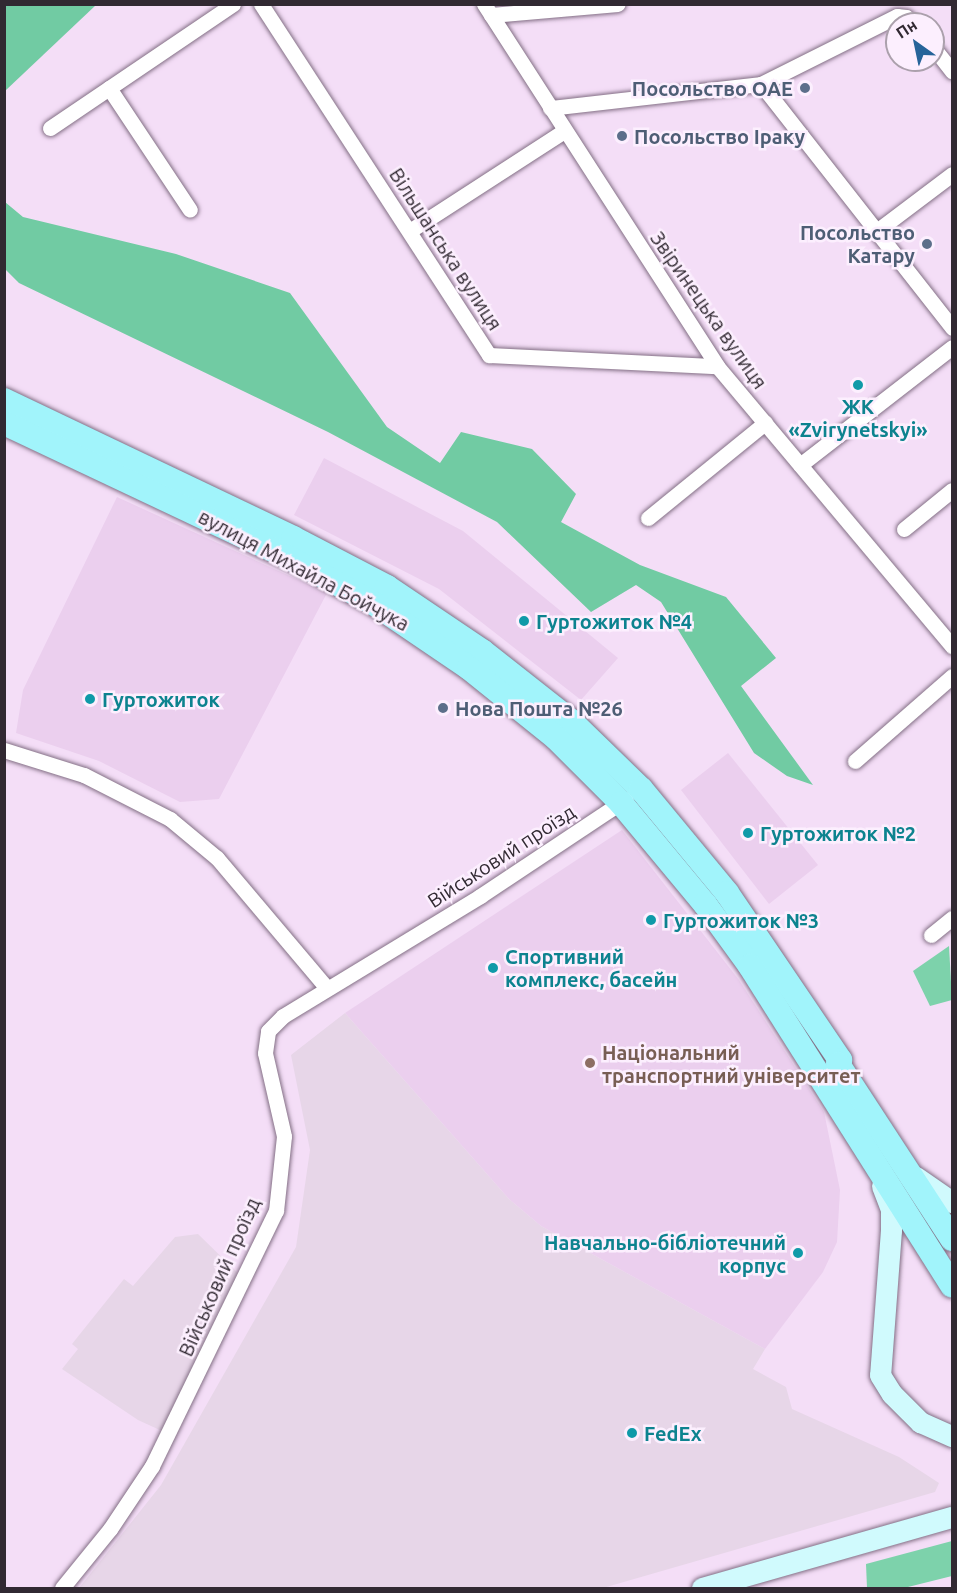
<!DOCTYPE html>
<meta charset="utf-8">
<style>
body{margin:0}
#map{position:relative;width:957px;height:1593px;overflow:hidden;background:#f4def7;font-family:Ubuntu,sans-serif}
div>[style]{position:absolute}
.built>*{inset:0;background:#ebcfee}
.industrial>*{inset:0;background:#e7d6e8}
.green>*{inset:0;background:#7dd2ab}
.forest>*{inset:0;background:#71cba3}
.roads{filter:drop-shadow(0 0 2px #836f85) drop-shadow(0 0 2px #836f85)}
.street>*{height:15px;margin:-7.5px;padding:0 7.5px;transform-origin:7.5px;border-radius:7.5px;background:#fff}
.secondary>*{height:21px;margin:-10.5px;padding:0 10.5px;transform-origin:10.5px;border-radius:10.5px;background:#d0fafd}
.primary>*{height:24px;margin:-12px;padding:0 12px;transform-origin:12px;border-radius:12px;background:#a1f4fb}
.dots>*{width:16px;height:16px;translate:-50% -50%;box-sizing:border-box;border:3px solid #fceffe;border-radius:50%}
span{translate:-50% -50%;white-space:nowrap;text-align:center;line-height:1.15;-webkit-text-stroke:5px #fceffe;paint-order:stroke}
.service-label{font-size:20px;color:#4e5e75;font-weight:700}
.right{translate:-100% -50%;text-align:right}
.left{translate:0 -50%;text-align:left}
.street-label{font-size:20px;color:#312932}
.culture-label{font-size:20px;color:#0d838f;font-weight:700}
.education-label{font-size:20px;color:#785e54;font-weight:700}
.frame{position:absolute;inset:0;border:6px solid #312932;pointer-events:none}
.north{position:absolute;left:885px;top:12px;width:60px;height:60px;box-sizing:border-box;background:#fceffe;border:2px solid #aba0ac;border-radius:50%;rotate:327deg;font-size:16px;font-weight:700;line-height:24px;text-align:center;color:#312932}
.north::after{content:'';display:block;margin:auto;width:21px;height:27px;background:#26649a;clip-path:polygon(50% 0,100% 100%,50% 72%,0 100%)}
</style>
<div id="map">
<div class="built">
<div style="clip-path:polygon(324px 458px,463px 531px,618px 658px,581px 700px,439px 589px,294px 515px)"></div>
<div style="clip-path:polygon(117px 497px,327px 593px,219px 799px,180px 802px,99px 761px,16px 733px,23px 690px)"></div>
<div style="clip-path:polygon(728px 753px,818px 865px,769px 904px,681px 790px)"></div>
<div style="clip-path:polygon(622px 830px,739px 980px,824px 1112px,840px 1190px,837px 1242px,823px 1272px,765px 1349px,541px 1226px,509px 1199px,345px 1013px)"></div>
</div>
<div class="industrial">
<div style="clip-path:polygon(345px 1013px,509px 1199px,541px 1226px,765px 1349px,753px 1369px,786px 1387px,792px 1409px,899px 1457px,939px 1483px,935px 1492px,603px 1588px,79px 1588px,161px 1485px,296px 1247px,310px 1150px,291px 1055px)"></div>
<div style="clip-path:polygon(198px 1234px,240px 1275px,162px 1431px,138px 1420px,62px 1369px,78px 1349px,72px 1344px,124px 1279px,133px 1286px,175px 1237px)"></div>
</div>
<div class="green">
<div style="clip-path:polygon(949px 946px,952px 1000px,930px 1006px,913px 971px)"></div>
<div style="clip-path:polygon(952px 1541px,952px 1576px,904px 1588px,867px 1588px,866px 1564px)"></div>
</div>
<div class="forest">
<div style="clip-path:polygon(5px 4px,96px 4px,96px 5px,5px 91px)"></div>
<div style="clip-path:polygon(5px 202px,23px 217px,176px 254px,290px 293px,387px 427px,440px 463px,461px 432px,532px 449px,576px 494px,561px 522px,640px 565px,726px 597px,776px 658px,741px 686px,813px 785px,787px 776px,754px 753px,661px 602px,636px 585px,591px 612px,497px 522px,328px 432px,19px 283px,5px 269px)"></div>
</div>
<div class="roads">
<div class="street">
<div style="left:261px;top:4px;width:419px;rotate:57deg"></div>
<div style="left:489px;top:355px;width:228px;rotate:2.8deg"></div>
<div style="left:484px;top:4px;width:431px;rotate:57.2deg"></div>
<div style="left:717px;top:366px;width:366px;rotate:50deg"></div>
<div style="left:491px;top:15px;width:127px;rotate:-5deg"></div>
<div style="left:933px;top:47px;width:31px;rotate:52deg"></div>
<div style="left:761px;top:84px;width:310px;rotate:51.9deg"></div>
<div style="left:109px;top:88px;width:146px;rotate:56.4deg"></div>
<div style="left:550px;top:108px;width:212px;rotate:-6.5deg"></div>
<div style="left:761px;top:84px;width:152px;rotate:-26.6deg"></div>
<div style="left:897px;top:16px;width:9px;rotate:6deg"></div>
<div style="left:906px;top:17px;width:11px;rotate:41deg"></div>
<div style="left:50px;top:128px;width:221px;rotate:-34.1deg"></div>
<div style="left:411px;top:230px;width:182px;rotate:-32.9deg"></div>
<div style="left:878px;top:230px;width:93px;rotate:-37.1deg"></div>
<div style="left:800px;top:465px;width:192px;rotate:-37.8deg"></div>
<div style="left:648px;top:518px;width:151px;rotate:-39.1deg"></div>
<div style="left:904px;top:529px;width:62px;rotate:-39.1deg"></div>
<div style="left:4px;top:750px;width:84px;rotate:17.4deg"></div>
<div style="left:84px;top:775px;width:97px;rotate:27.1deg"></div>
<div style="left:170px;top:819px;width:61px;rotate:39.7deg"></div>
<div style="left:217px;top:858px;width:170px;rotate:49.8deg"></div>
<div style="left:855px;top:761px;width:129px;rotate:-41.2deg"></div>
<div style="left:931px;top:935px;width:27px;rotate:-39deg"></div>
<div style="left:62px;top:1588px;width:76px;rotate:-50.9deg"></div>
<div style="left:110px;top:1529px;width:76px;rotate:-56.3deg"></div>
<div style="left:152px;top:1466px;width:284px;rotate:-64.1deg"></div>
<div style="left:276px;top:1211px;width:75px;rotate:-83.9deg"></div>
<div style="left:284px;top:1136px;width:85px;rotate:-102.9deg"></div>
<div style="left:265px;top:1053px;width:22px;rotate:-82deg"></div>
<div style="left:268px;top:1031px;width:21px;rotate:-45deg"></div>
<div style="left:283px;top:1016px;width:231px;rotate:-31.3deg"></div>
<div style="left:480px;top:896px;width:175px;rotate:-33.6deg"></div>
</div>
<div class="secondary">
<div style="left:916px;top:1177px;width:44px;rotate:34.8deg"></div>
<div style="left:882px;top:1186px;width:26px;rotate:69deg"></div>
<div style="left:891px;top:1210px;width:20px;rotate:90deg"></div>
<div style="left:891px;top:1230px;width:145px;rotate:94.3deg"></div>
<div style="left:880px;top:1375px;width:22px;rotate:58deg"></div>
<div style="left:892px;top:1394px;width:40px;rotate:45deg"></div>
<div style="left:920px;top:1422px;width:35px;rotate:24deg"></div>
<div style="left:702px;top:1588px;width:260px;rotate:-15.9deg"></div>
</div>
<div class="primary">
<div style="left:4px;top:400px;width:320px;rotate:25.5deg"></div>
<div style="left:293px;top:538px;width:106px;rotate:27.5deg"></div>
<div style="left:387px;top:587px;width:115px;rotate:34deg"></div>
<div style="left:482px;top:651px;width:113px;rotate:38.2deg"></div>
<div style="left:571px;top:721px;width:98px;rotate:44.2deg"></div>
<div style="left:641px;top:789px;width:135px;rotate:50.4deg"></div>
<div style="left:727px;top:893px;width:202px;rotate:55.9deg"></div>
<div style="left:840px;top:1060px;width:4px;rotate:117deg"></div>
<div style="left:838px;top:1064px;width:209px;rotate:56.9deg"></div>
<div style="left:4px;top:423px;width:312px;rotate:25.3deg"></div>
<div style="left:286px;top:556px;width:101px;rotate:28.3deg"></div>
<div style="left:375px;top:604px;width:114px;rotate:34.2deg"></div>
<div style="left:469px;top:668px;width:112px;rotate:38.8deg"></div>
<div style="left:556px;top:738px;width:92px;rotate:45deg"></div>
<div style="left:621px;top:803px;width:131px;rotate:50.3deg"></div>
<div style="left:705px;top:904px;width:77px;rotate:54deg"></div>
<div style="left:750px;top:966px;width:378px;rotate:57.7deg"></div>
</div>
</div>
<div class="dots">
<div style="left:805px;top:88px;background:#5c6f8a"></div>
<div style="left:622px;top:136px;background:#5c6f8a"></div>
<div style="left:927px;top:244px;background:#5c6f8a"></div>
<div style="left:858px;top:385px;background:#0f9aa8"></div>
<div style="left:524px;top:621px;background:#0f9aa8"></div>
<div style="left:90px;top:699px;background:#0f9aa8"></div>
<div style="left:443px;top:708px;background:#5c6f8a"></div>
<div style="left:748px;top:833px;background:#0f9aa8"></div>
<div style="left:651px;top:920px;background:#0f9aa8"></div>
<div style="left:493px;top:968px;background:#0f9aa8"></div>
<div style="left:590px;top:1063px;background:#8d6e63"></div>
<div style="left:798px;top:1253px;background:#0f9aa8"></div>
<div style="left:632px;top:1433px;background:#0f9aa8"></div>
</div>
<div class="service-label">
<span class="right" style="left:793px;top:88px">Посольство ОАЕ</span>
<span class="left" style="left:634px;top:136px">Посольство Іраку</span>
<span class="right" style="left:915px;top:244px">Посольство<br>Катару</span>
<span class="left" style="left:455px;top:708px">Нова Пошта №26</span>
</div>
<div class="street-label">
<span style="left:446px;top:249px;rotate:57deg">Вільшанська вулиця</span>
<span style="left:709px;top:310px;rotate:55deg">Звіринецька вулиця</span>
<span style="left:304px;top:570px;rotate:28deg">вулиця Михайла Бойчука</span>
<span style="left:501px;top:856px;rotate:-33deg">Військовий проїзд</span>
<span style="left:219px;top:1277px;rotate:-66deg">Військовий проїзд</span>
</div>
<div class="culture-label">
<span style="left:858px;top:418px">ЖК<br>«Zvirynetskyi»</span>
<span class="left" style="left:536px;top:621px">Гуртожиток №4</span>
<span class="left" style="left:102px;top:699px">Гуртожиток</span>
<span class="left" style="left:760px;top:833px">Гуртожиток №2</span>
<span class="left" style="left:663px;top:920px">Гуртожиток №3</span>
<span class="left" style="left:505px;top:968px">Спортивний<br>комплекс, басейн</span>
<span class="right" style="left:786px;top:1254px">Навчально-бібліотечний<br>корпус</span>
<span class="left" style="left:644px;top:1433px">FedEx</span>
</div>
<div class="education-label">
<span class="left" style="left:602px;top:1064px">Національний<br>транспортний університет</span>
</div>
<div class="frame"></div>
<div class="north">Пн</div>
</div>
